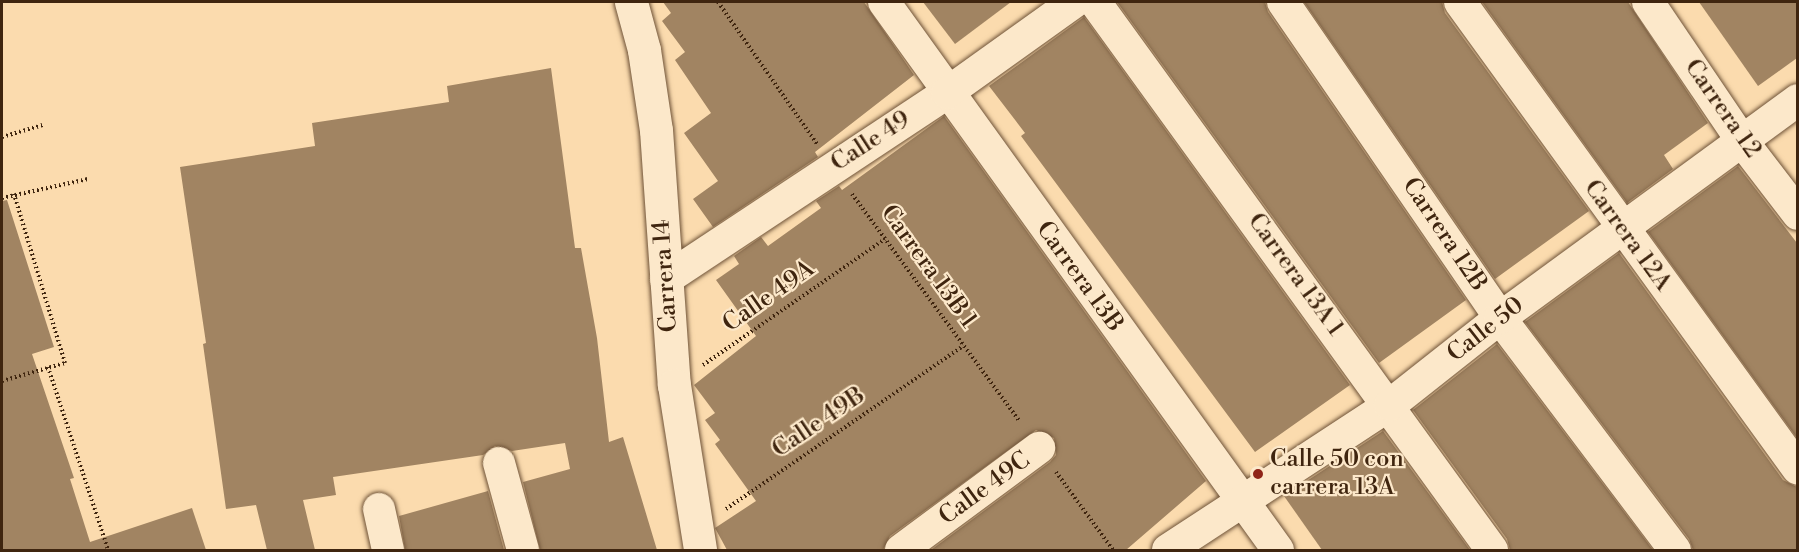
<!DOCTYPE html>
<style>
body{margin:0}
#map{position:relative;width:1799px;height:552px;overflow:hidden;background:#fbdbae;font-family:"Libre Bodoni",serif}
div>[style]{position:absolute}
.building>*{inset:0;background:#a18462}
.path>*{height:4px;margin-top:-2px;transform-origin:0;background:repeating-linear-gradient(90deg,#3f250f 0 1.5px,transparent 0 4.5px)}
.roads{filter:drop-shadow(0 0 2px #6e5237) drop-shadow(0 0 2px #6e5237)}
.street>*{height:32px;margin:-16px;padding:0 16px;transform-origin:16px;border-radius:16px;background:#fce8ca}
.secondary>*{height:33px;margin:-16.5px;padding:0 16.5px;transform-origin:16.5px;border-radius:16.5px;background:#fce8ca}
.dots>*{width:16px;height:16px;translate:-50% -50%;box-sizing:border-box;border:3px solid #fce8ca;border-radius:50%}
span{translate:-50% -50%;white-space:nowrap;text-align:center;line-height:1.15;-webkit-text-stroke:4.5px #fce8ca;paint-order:stroke}
.street-label{font-size:24px;color:#3f250f}
.poi-label{font-size:24px;color:#3f250f}
.left{translate:0 -50%;text-align:left}
.frame{position:absolute;inset:0;border:3px solid #3f250f;pointer-events:none}
</style>
<div id="map">
<div class="building">
<div style="clip-path:polygon(663px 2px,864px 2px,914px 75px,815px 152px,818px 157px,713px 227px,693px 199px,718px 181px,684px 133px,711px 113px,675px 60px,685px 52px,662px 21px,671px 13px)"></div>
<div style="clip-path:polygon(923px 2px,1011px 2px,955px 44px)"></div>
<div style="clip-path:polygon(1117px 2px,1265px 2px,1268px 12px,1466px 300px,1379px 363px)"></div>
<div style="clip-path:polygon(1304px 2px,1442px 2px,1445px 13px,1589px 211px,1495px 279px)"></div>
<div style="clip-path:polygon(1482px 2px,1628px 2px,1708px 123px,1664px 155px,1673px 169px,1627px 203px)"></div>
<div style="clip-path:polygon(1699px 2px,1797px 2px,1797px 58px,1758px 86px)"></div>
<div style="clip-path:polygon(1084px 17px,1350px 385px,1255px 452px,1021px 136px,1025px 133px,989px 86px)"></div>
<div style="clip-path:polygon(551px 68px,575px 248px,581px 248px,597px 338px,609px 442px,623px 437px,657px 550px,540px 550px,523px 482px,570px 469px,565px 443px,512px 451px,495px 446px,483px 455px,333px 477px,336px 495px,303px 500px,315px 550px,267px 550px,256px 505px,226px 509px,203px 344px,206px 343px,180px 167px,315px 146px,312px 123px,449px 102px,447px 86px)"></div>
<div style="clip-path:polygon(944px 116px,1206px 481px,1126px 550px,931px 550px,1050px 462px,1056px 455px,1054px 438px,1036px 430px,890px 536px,883px 550px,727px 550px,715px 528px,756px 501px,715px 444px,720px 440px,705px 420px,715px 413px,694px 385px,756px 336px,716px 280px,739px 264px,734px 256px,761px 237px,768px 246px,821px 208px,816px 201px,839px 186px,842px 190px)"></div>
<div style="clip-path:polygon(1738px 166px,1797px 243px,1797px 438px,1648px 232px)"></div>
<div style="clip-path:polygon(7px 200px,54px 347px,32px 354px,74px 478px,70px 479px,90px 542px,192px 508px,206px 550px,2px 550px,2px 201px)"></div>
<div style="clip-path:polygon(1619px 253px,1783px 480px,1797px 487px,1797px 550px,1693px 550px,1689px 539px,1525px 322px)"></div>
<div style="clip-path:polygon(1497px 344px,1653px 550px,1510px 550px,1507px 539px,1413px 410px)"></div>
<div style="clip-path:polygon(1383px 431px,1470px 550px,1322px 550px,1284px 496px)"></div>
<div style="clip-path:polygon(488px 491px,504px 550px,405px 550px,399px 516px)"></div>
</div>
<div class="path">
<div style="left:718px;top:2px;width:173px;rotate:55.1deg"></div>
<div style="left:2px;top:137px;width:43px;rotate:-16.3deg"></div>
<div style="left:852px;top:194px;width:283px;rotate:53.6deg"></div>
<div style="left:2px;top:198px;width:88px;rotate:-12.5deg"></div>
<div style="left:703px;top:365px;width:221px;rotate:-34.7deg"></div>
<div style="left:48px;top:367px;width:193px;rotate:71.8deg"></div>
<div style="left:2px;top:381px;width:66px;rotate:-15.9deg"></div>
<div style="left:65px;top:363px;width:177px;rotate:-106.8deg"></div>
<div style="left:1056px;top:472px;width:97px;rotate:53.8deg"></div>
<div style="left:726px;top:509px;width:288px;rotate:-34.5deg"></div>
</div>
<div class="roads">
<div class="street">
<div style="left:884px;top:2px;width:675px;rotate:54.28deg"></div>
<div style="left:1095px;top:2px;width:677px;rotate:54.08deg"></div>
<div style="left:1283px;top:2px;width:383px;rotate:55.5deg"></div>
<div style="left:1500px;top:318px;width:291px;rotate:53deg"></div>
<div style="left:1460px;top:2px;width:576px;rotate:54.1deg"></div>
<div style="left:1648px;top:2px;width:168px;rotate:55.9deg"></div>
<div style="left:1742px;top:141px;width:92px;rotate:52.5deg"></div>
<div style="left:666px;top:279px;width:337px;rotate:-33.5deg"></div>
<div style="left:947px;top:93px;width:156px;rotate:-35.6deg"></div>
<div style="left:499px;top:463px;width:90px;rotate:74.6deg"></div>
<div style="left:379px;top:509px;width:42px;rotate:77.6deg"></div>
<div style="left:901px;top:550px;width:172px;rotate:-36.5deg"></div>
<div style="left:1168px;top:550px;width:265px;rotate:-33.2deg"></div>
<div style="left:1390px;top:405px;width:140px;rotate:-38.3deg"></div>
<div style="left:1500px;top:318px;width:369px;rotate:-36.2deg"></div>
</div>
<div class="secondary">
<div style="left:631px;top:2px;width:50px;rotate:74.8deg"></div>
<div style="left:644px;top:50px;width:81px;rotate:81.5deg"></div>
<div style="left:656px;top:130px;width:256px;rotate:86deg"></div>
<div style="left:674px;top:385px;width:167px;rotate:81deg"></div>
</div>
</div>
<div class="dots">
<div style="left:1258px;top:474px;background:#8f2418"></div>
</div>
<div class="street-label">
<span style="left:1722px;top:109px;rotate:55deg">Carrera 12</span>
<span style="left:871px;top:142px;rotate:-33deg">Calle 49</span>
<span style="left:1444px;top:235px;rotate:56deg">Carrera 12B</span>
<span style="left:1627px;top:236px;rotate:54deg">Carrera 12A</span>
<span style="left:928px;top:267px;rotate:54deg">Carrera 13B 1</span>
<span style="left:1295px;top:275px;rotate:54deg">Carrera 13A 1</span>
<span style="left:666px;top:276px;rotate:-94deg">Carrera 14</span>
<span style="left:1079px;top:277px;rotate:54deg">Carrera 13B</span>
<span style="left:769px;top:297px;rotate:-35deg">Calle 49A</span>
<span style="left:1486px;top:330px;rotate:-38deg">Calle 50</span>
<span style="left:819px;top:423px;rotate:-34deg">Calle 49B</span>
<span style="left:985px;top:489px;rotate:-36deg">Calle 49C</span>
</div>
<div class="poi-label">
<span class="left" style="left:1270px;top:474px">Calle 50 con<br>carrera 13A</span>
</div>
<div class="frame"></div>
</div>
